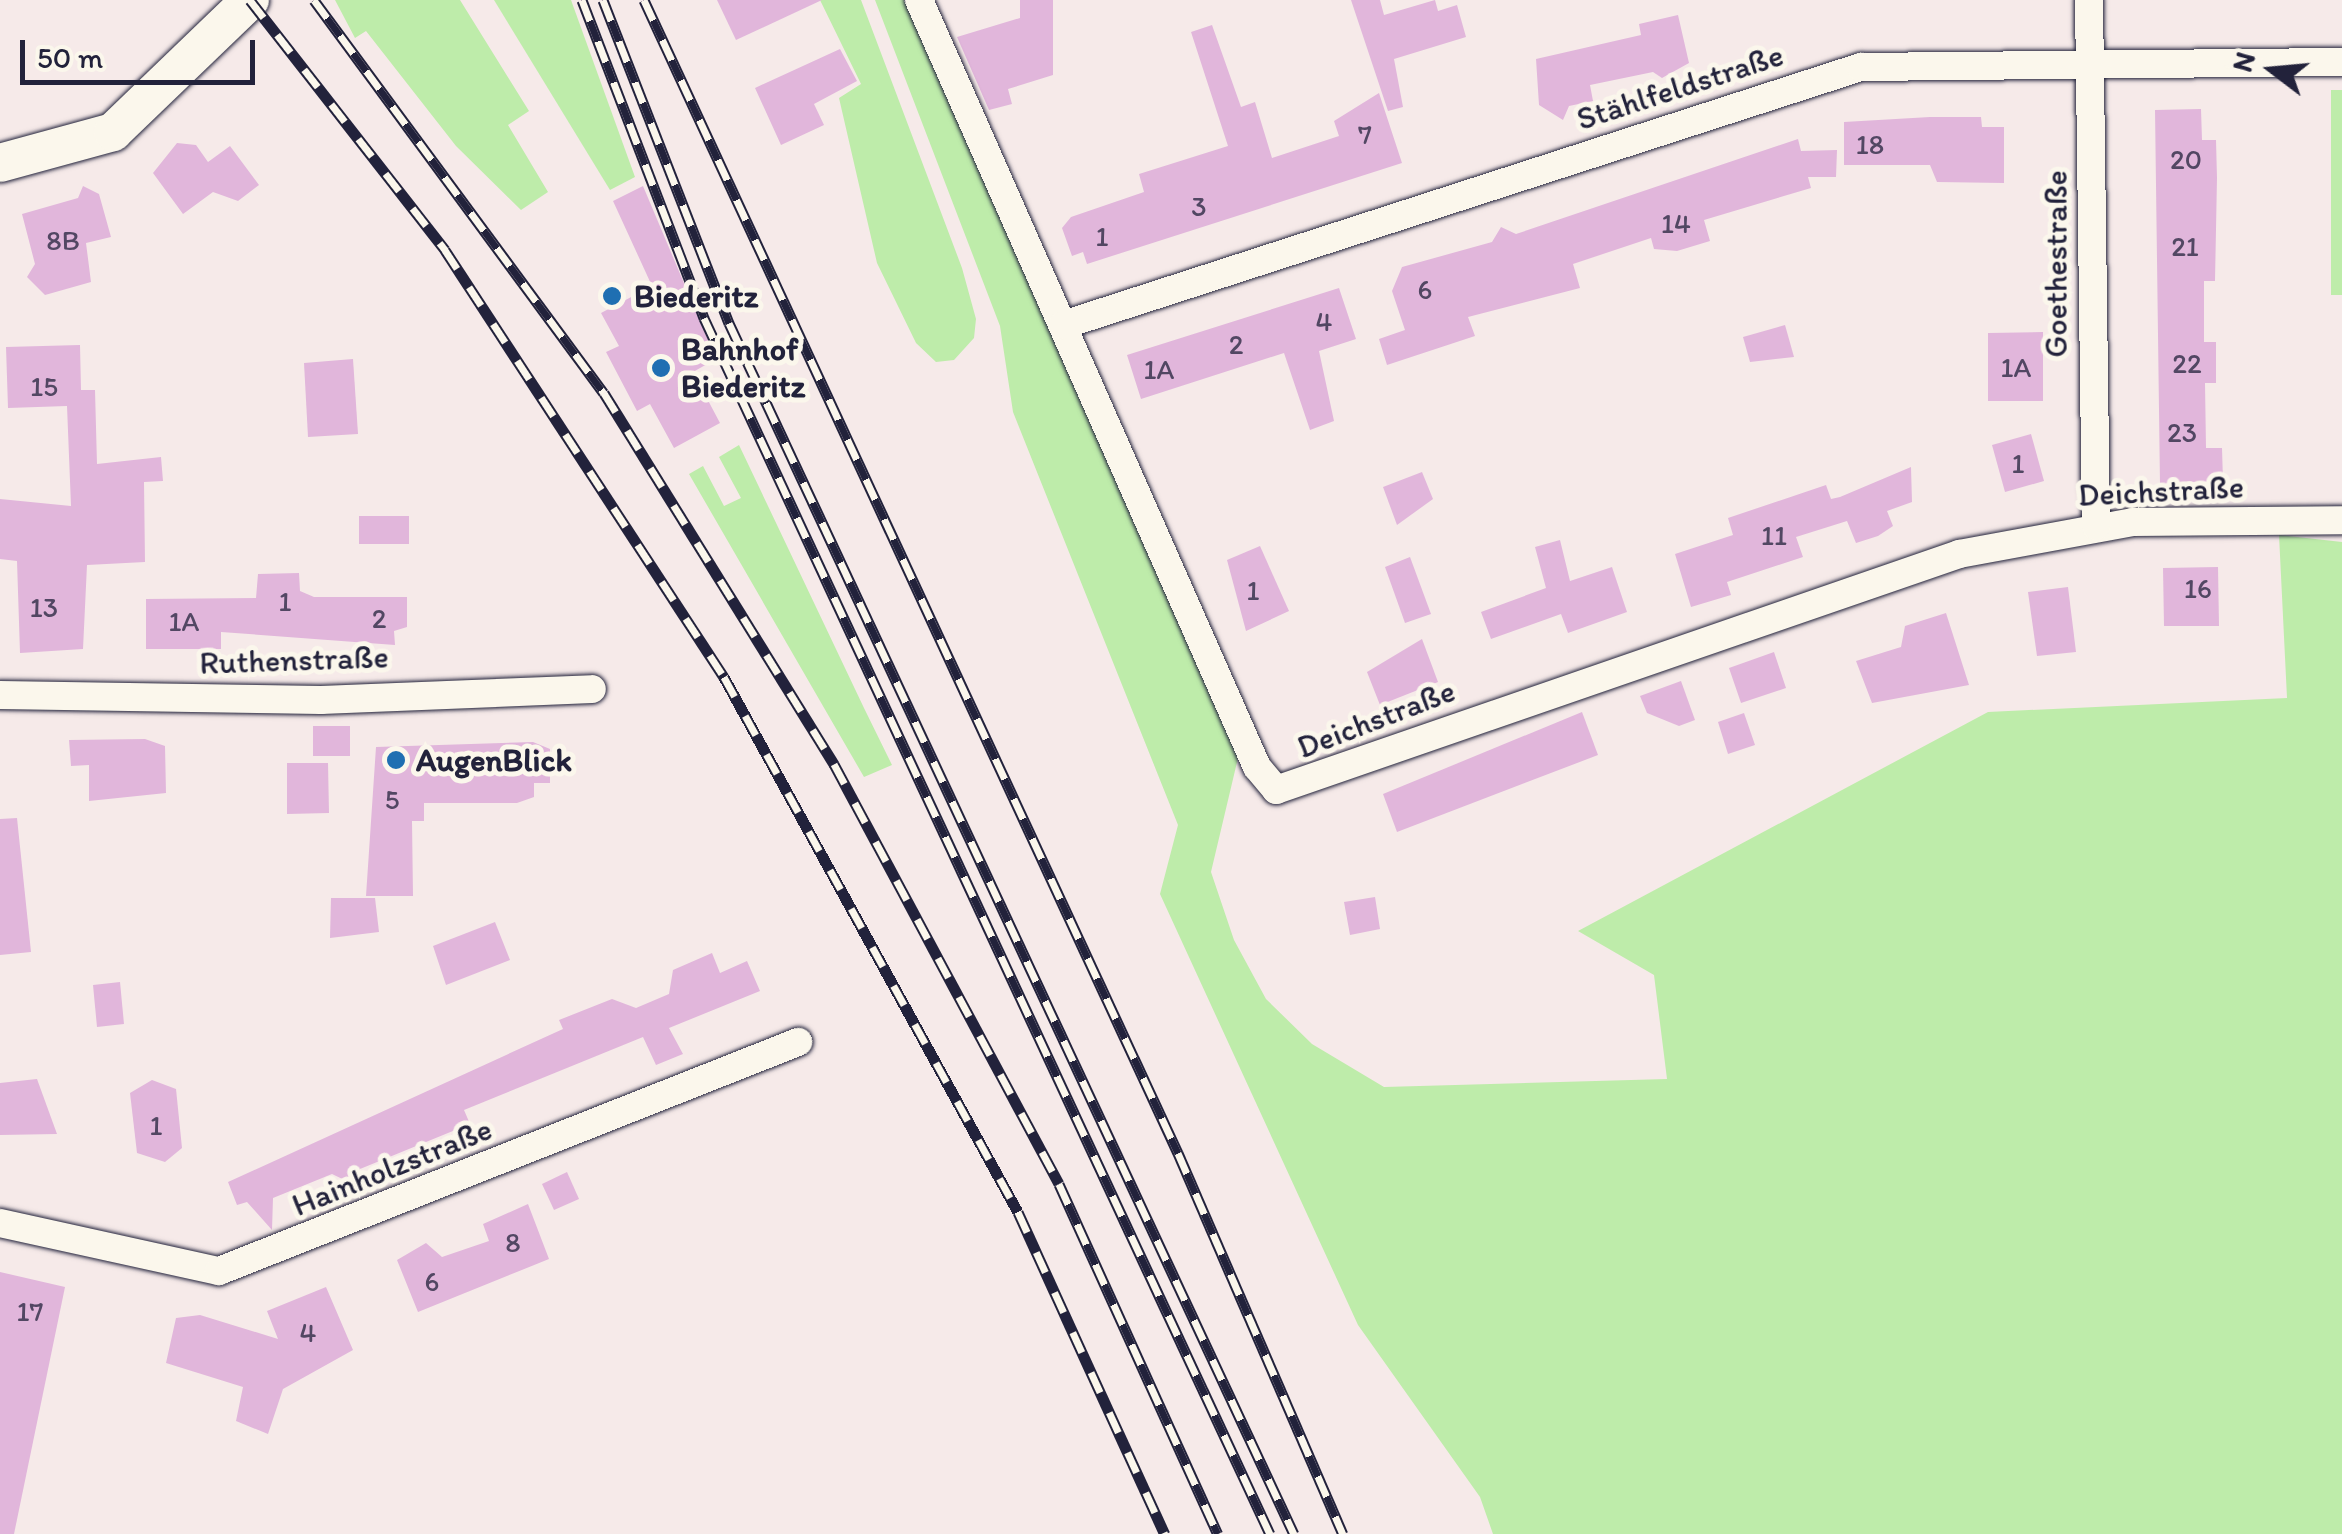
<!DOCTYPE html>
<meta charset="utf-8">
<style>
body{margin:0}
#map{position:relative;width:2342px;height:1534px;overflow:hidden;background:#f6eae9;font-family:Itim,sans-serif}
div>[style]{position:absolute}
.green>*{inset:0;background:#beecaa}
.building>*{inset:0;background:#e1b6db}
.roads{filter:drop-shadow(0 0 2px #22223b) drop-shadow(0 0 2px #22223b)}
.street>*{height:28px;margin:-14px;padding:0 14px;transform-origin:14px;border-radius:14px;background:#fbf7ec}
.secondary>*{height:38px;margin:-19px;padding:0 19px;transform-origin:19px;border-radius:19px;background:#fbf7ec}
.rail>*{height:11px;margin-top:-5.5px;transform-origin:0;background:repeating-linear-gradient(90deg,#fbf7ec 0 22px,#22223b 0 44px);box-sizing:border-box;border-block:2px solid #22223b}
.dots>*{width:28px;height:28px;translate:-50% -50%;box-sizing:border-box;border:5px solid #fbf7ec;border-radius:50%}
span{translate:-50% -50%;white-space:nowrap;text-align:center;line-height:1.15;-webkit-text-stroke:10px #fbf7ec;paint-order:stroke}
.number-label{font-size:28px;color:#524763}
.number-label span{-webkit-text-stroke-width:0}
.street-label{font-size:32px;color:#22223b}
.poi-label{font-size:32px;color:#22223b;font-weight:700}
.left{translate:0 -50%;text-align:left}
.north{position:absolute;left:2222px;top:20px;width:100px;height:100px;-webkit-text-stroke:8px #fbf7ec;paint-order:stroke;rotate:286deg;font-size:28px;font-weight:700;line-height:40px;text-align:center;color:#22223b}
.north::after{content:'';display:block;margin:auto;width:35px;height:45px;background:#22223b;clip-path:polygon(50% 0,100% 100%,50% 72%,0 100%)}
.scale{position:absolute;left:20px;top:40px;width:235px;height:45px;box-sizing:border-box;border:5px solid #22223b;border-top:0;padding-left:12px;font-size:30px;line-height:35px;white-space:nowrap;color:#22223b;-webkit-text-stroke:8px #fbf7ec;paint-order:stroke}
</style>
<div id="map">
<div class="green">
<div style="clip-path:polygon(335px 0,460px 0,529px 111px,508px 125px,548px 192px,521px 210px,456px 146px,366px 31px,355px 38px)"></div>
<div style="clip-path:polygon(494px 0,571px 0,635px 177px,610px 190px)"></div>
<div style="clip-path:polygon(820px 0,861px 0,962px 268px,976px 319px,974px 338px,954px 360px,936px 362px,916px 343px,877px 263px,839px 98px,861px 84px)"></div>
<div style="clip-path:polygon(875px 0,904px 0,1238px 758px,1211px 872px,1234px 940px,1266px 999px,1312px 1044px,1384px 1087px,1667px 1079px,1654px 975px,1578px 931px,1988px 712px,2287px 698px,2279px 535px,2342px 542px,2342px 1534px,1493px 1534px,1480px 1497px,1358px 1325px,1160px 894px,1178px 825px,1013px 412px,1000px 326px)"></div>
<div style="clip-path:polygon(2331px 90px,2342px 90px,2342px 295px,2331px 295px)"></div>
<div style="clip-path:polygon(739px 445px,864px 708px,892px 765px,864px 777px,689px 474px,703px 466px,724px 506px,741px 498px,719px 457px)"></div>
</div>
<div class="building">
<div style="clip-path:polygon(717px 0,822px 0,736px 40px)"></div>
<div style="clip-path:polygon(1020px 0,1053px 0,1053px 75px,1008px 89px,1012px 104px,989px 110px,957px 37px,1020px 18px)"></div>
<div style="clip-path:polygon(1351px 0,1380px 0,1384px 15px,1435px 0,1438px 11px,1457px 5px,1466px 37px,1394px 59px,1403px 107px,1388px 111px)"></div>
<div style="clip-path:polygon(1678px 15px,1689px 63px,1662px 78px,1653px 72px,1590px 85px,1593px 101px,1569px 106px,1563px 120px,1539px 105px,1536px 59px,1641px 35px,1639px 24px)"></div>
<div style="clip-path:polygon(1212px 25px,1241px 107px,1255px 102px,1272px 158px,1339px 136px,1334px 121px,1379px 93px,1402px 163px,1087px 264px,1083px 252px,1072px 256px,1062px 228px,1071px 217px,1144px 192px,1139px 174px,1228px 146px,1191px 32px)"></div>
<div style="clip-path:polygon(840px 49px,857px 81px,814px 104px,824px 125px,781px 145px,755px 88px)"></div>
<div style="clip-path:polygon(2201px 109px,2202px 140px,2216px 140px,2217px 178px,2215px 281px,2204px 281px,2204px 342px,2216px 342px,2216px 383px,2205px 383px,2206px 448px,2222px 448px,2223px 481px,2160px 485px,2155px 110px)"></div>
<div style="clip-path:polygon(1930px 117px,1981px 117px,1982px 127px,2004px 127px,2004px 183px,1937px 182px,1930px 165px,1844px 165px,1844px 122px)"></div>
<div style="clip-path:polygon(1798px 139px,1801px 151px,1837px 150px,1836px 177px,1808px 177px,1811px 188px,1704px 220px,1710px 241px,1677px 251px,1654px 249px,1651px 238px,1573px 264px,1580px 288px,1468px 317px,1475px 336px,1387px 365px,1379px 339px,1405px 330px,1392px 291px,1402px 267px,1492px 242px,1501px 227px,1516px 234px)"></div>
<div style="clip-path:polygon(177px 143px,196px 145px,208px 162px,230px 146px,259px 185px,238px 201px,213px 192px,183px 214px,153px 173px)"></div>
<div style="clip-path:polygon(83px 186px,99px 194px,111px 237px,86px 243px,91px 282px,45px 295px,27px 277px,35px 264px,22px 214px,78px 198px)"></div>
<div style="clip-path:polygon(643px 186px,716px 359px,693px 372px,720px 423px,674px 448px,650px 404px,637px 411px,606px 352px,619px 346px,601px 313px,652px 286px,613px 201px)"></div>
<div style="clip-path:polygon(1339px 288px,1356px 339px,1319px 351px,1334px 421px,1310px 430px,1284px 353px,1141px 399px,1127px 355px)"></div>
<div style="clip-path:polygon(1785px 325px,1794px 357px,1750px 362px,1743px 337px)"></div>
<div style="clip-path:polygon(2043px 332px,2043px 401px,1988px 401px,1988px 333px)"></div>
<div style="clip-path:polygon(80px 345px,81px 390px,95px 390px,97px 464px,161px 457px,163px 481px,144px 482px,145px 562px,87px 565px,83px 649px,20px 653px,17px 561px,0 559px,0 499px,71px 506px,67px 406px,8px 408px,6px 347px)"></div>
<div style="clip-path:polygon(353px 359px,358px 434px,308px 437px,304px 363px)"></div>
<div style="clip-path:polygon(2031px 434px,2044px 481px,2005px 492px,1992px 445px)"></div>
<div style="clip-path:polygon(1911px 467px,1912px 502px,1887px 511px,1893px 526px,1878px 536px,1856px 543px,1847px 521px,1796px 537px,1803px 557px,1727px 582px,1731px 595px,1691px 607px,1675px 554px,1733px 535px,1728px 518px,1826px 485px,1831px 499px,1840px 497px)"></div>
<div style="clip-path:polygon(1422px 472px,1433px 499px,1397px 525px,1383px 487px)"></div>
<div style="clip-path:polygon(359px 516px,409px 516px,409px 544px,359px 544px)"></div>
<div style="clip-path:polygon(1560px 540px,1570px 581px,1612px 567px,1627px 612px,1568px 633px,1561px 614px,1491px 639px,1481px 612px,1546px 588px,1535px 547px)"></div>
<div style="clip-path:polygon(1260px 546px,1289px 611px,1246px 631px,1227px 560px)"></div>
<div style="clip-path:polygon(1410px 557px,1431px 614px,1405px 623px,1385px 567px)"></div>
<div style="clip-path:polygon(2218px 567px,2219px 626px,2164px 626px,2163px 568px)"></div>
<div style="clip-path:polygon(299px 573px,300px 591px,314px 597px,407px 597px,407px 627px,394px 631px,395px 645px,221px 632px,221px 649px,146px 649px,146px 599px,256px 598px,258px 574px)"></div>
<div style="clip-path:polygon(2068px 587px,2076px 652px,2037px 656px,2028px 592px)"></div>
<div style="clip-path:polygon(1946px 613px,1969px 685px,1872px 703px,1856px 661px,1901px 647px,1905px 626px)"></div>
<div style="clip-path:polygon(1422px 639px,1438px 682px,1380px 705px,1367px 672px)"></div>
<div style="clip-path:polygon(1774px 652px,1786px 688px,1741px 703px,1729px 668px)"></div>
<div style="clip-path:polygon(1681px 681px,1695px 720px,1679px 726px,1647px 713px,1640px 696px)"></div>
<div style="clip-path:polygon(1582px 712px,1598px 755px,1397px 832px,1383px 794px)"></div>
<div style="clip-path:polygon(1744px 713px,1755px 745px,1728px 754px,1718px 722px)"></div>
<div style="clip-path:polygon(313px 726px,350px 726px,350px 756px,313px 756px)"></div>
<div style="clip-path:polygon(145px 739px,165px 746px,166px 793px,89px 801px,89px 765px,71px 766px,69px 740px)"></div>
<div style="clip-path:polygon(533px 742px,550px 749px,550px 783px,534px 783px,534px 797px,517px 803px,424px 803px,424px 821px,412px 821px,413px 896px,366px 896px,376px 747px)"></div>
<div style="clip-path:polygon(287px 763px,328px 763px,329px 813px,287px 814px)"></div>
<div style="clip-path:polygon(17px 818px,31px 952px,0 955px,0 819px)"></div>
<div style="clip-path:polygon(1375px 897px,1380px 929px,1350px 935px,1344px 902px)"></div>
<div style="clip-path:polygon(331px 898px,375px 898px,379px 932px,330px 938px)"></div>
<div style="clip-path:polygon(495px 922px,510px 960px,446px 985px,433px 946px)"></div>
<div style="clip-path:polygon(712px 953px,720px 973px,747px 961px,760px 991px,669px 1028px,683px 1054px,656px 1065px,643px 1037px,464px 1110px,470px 1124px,360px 1169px,355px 1185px,332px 1174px,273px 1198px,272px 1230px,247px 1202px,237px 1205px,228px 1182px,563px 1029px,559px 1020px,612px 999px,636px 1008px,669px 994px,673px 970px)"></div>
<div style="clip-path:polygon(120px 982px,124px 1024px,97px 1027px,93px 985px)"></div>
<div style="clip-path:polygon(37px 1079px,57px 1134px,0 1135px,0 1083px)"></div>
<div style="clip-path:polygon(152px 1080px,176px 1089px,182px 1148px,165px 1162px,137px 1153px,130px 1093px)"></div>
<div style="clip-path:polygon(567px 1172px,579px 1199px,554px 1210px,542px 1184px)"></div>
<div style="clip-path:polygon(528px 1204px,549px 1259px,418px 1312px,397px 1260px,426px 1243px,442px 1257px,489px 1241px,483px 1224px)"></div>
<div style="clip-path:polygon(0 1272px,65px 1287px,14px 1534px,0 1534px)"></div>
<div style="clip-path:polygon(326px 1287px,353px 1350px,283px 1389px,268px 1434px,236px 1421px,243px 1387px,166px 1363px,176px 1318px,200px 1315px,278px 1339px,267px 1311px)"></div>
</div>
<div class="roads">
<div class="street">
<div style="left:919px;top:0;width:838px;rotate:66.22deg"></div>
<div style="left:1257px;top:767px;width:30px;rotate:50deg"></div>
<div style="left:1276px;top:790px;width:723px;rotate:-19.06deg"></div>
<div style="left:1959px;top:554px;width:177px;rotate:-10.4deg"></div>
<div style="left:2133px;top:522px;width:209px;rotate:-0.5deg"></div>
<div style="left:2089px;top:0;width:526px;rotate:89.24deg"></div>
<div style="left:1063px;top:325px;width:839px;rotate:-17.92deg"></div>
<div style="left:1861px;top:67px;width:481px;rotate:-0.6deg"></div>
<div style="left:0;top:695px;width:321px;rotate:0.9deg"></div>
<div style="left:321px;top:700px;width:271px;rotate:-2.3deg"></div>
<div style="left:0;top:1223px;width:224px;rotate:12.4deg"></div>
<div style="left:219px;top:1271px;width:623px;rotate:-21.58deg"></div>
</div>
<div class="secondary">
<div style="left:0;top:163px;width:117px;rotate:-15.3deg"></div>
<div style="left:113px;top:132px;width:190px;rotate:-43.9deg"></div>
</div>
</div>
<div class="rail">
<div style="left:250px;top:0;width:317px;rotate:52deg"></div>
<div style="left:445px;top:250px;width:510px;rotate:56.84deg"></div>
<div style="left:724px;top:677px;width:610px;rotate:61.21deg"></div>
<div style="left:1018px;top:1212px;width:354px;rotate:65.5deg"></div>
<div style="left:314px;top:0;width:488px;rotate:53.6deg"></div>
<div style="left:604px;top:393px;width:437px;rotate:58.2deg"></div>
<div style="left:834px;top:764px;width:476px;rotate:61.8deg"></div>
<div style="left:1059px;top:1184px;width:384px;rotate:65.6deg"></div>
<div style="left:582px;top:0;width:341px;rotate:69deg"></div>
<div style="left:704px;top:318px;width:1341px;rotate:65.04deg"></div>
<div style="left:603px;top:0;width:347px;rotate:68.7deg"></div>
<div style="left:729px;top:323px;width:1336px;rotate:64.99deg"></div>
<div style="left:644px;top:0;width:1271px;rotate:65.15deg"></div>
<div style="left:1178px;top:1153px;width:415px;rotate:66.6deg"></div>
</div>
<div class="dots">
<div style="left:612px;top:296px;background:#1f6fb2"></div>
<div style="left:661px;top:368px;background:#1f6fb2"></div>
<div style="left:396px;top:760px;background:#1f6fb2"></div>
</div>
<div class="number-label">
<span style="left:1365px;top:134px">7</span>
<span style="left:1870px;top:144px">18</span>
<span style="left:2186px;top:159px">20</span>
<span style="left:1199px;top:206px">3</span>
<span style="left:1676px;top:223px">14</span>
<span style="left:1102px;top:236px">1</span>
<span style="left:63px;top:240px">8B</span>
<span style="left:2185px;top:246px">21</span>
<span style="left:1425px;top:289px">6</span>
<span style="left:1324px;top:321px">4</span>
<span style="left:1236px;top:344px">2</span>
<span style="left:2187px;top:363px">22</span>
<span style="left:2016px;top:367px">1A</span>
<span style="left:1159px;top:369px">1A</span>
<span style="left:44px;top:386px">15</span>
<span style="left:2182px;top:432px">23</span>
<span style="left:2018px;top:463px">1</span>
<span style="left:1774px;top:535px">11</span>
<span style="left:2198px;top:588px">16</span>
<span style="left:1253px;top:590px">1</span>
<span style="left:285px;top:601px">1</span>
<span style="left:44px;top:607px">13</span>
<span style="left:379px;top:618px">2</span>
<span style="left:184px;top:621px">1A</span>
<span style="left:392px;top:799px">5</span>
<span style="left:156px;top:1125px">1</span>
<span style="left:513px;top:1242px">8</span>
<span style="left:432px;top:1281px">6</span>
<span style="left:30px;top:1311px">17</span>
<span style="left:308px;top:1332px">4</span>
</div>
<div class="street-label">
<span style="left:1680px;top:87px;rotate:-18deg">Stählfeldstraße</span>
<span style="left:2056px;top:264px;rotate:-90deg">Goethestraße</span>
<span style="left:2161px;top:491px;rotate:-3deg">Deichstraße</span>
<span style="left:294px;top:660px;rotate:-2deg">Ruthenstraße</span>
<span style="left:1376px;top:719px;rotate:-21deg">Deichstraße</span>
<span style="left:392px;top:1167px;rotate:-22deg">Hainholzstraße</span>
</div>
<div class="poi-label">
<span class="left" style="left:634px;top:296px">Biederitz</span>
<span class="left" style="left:681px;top:368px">Bahnhof<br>Biederitz</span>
<span class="left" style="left:416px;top:760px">AugenBlick</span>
</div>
<div class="north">N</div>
<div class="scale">50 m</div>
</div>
